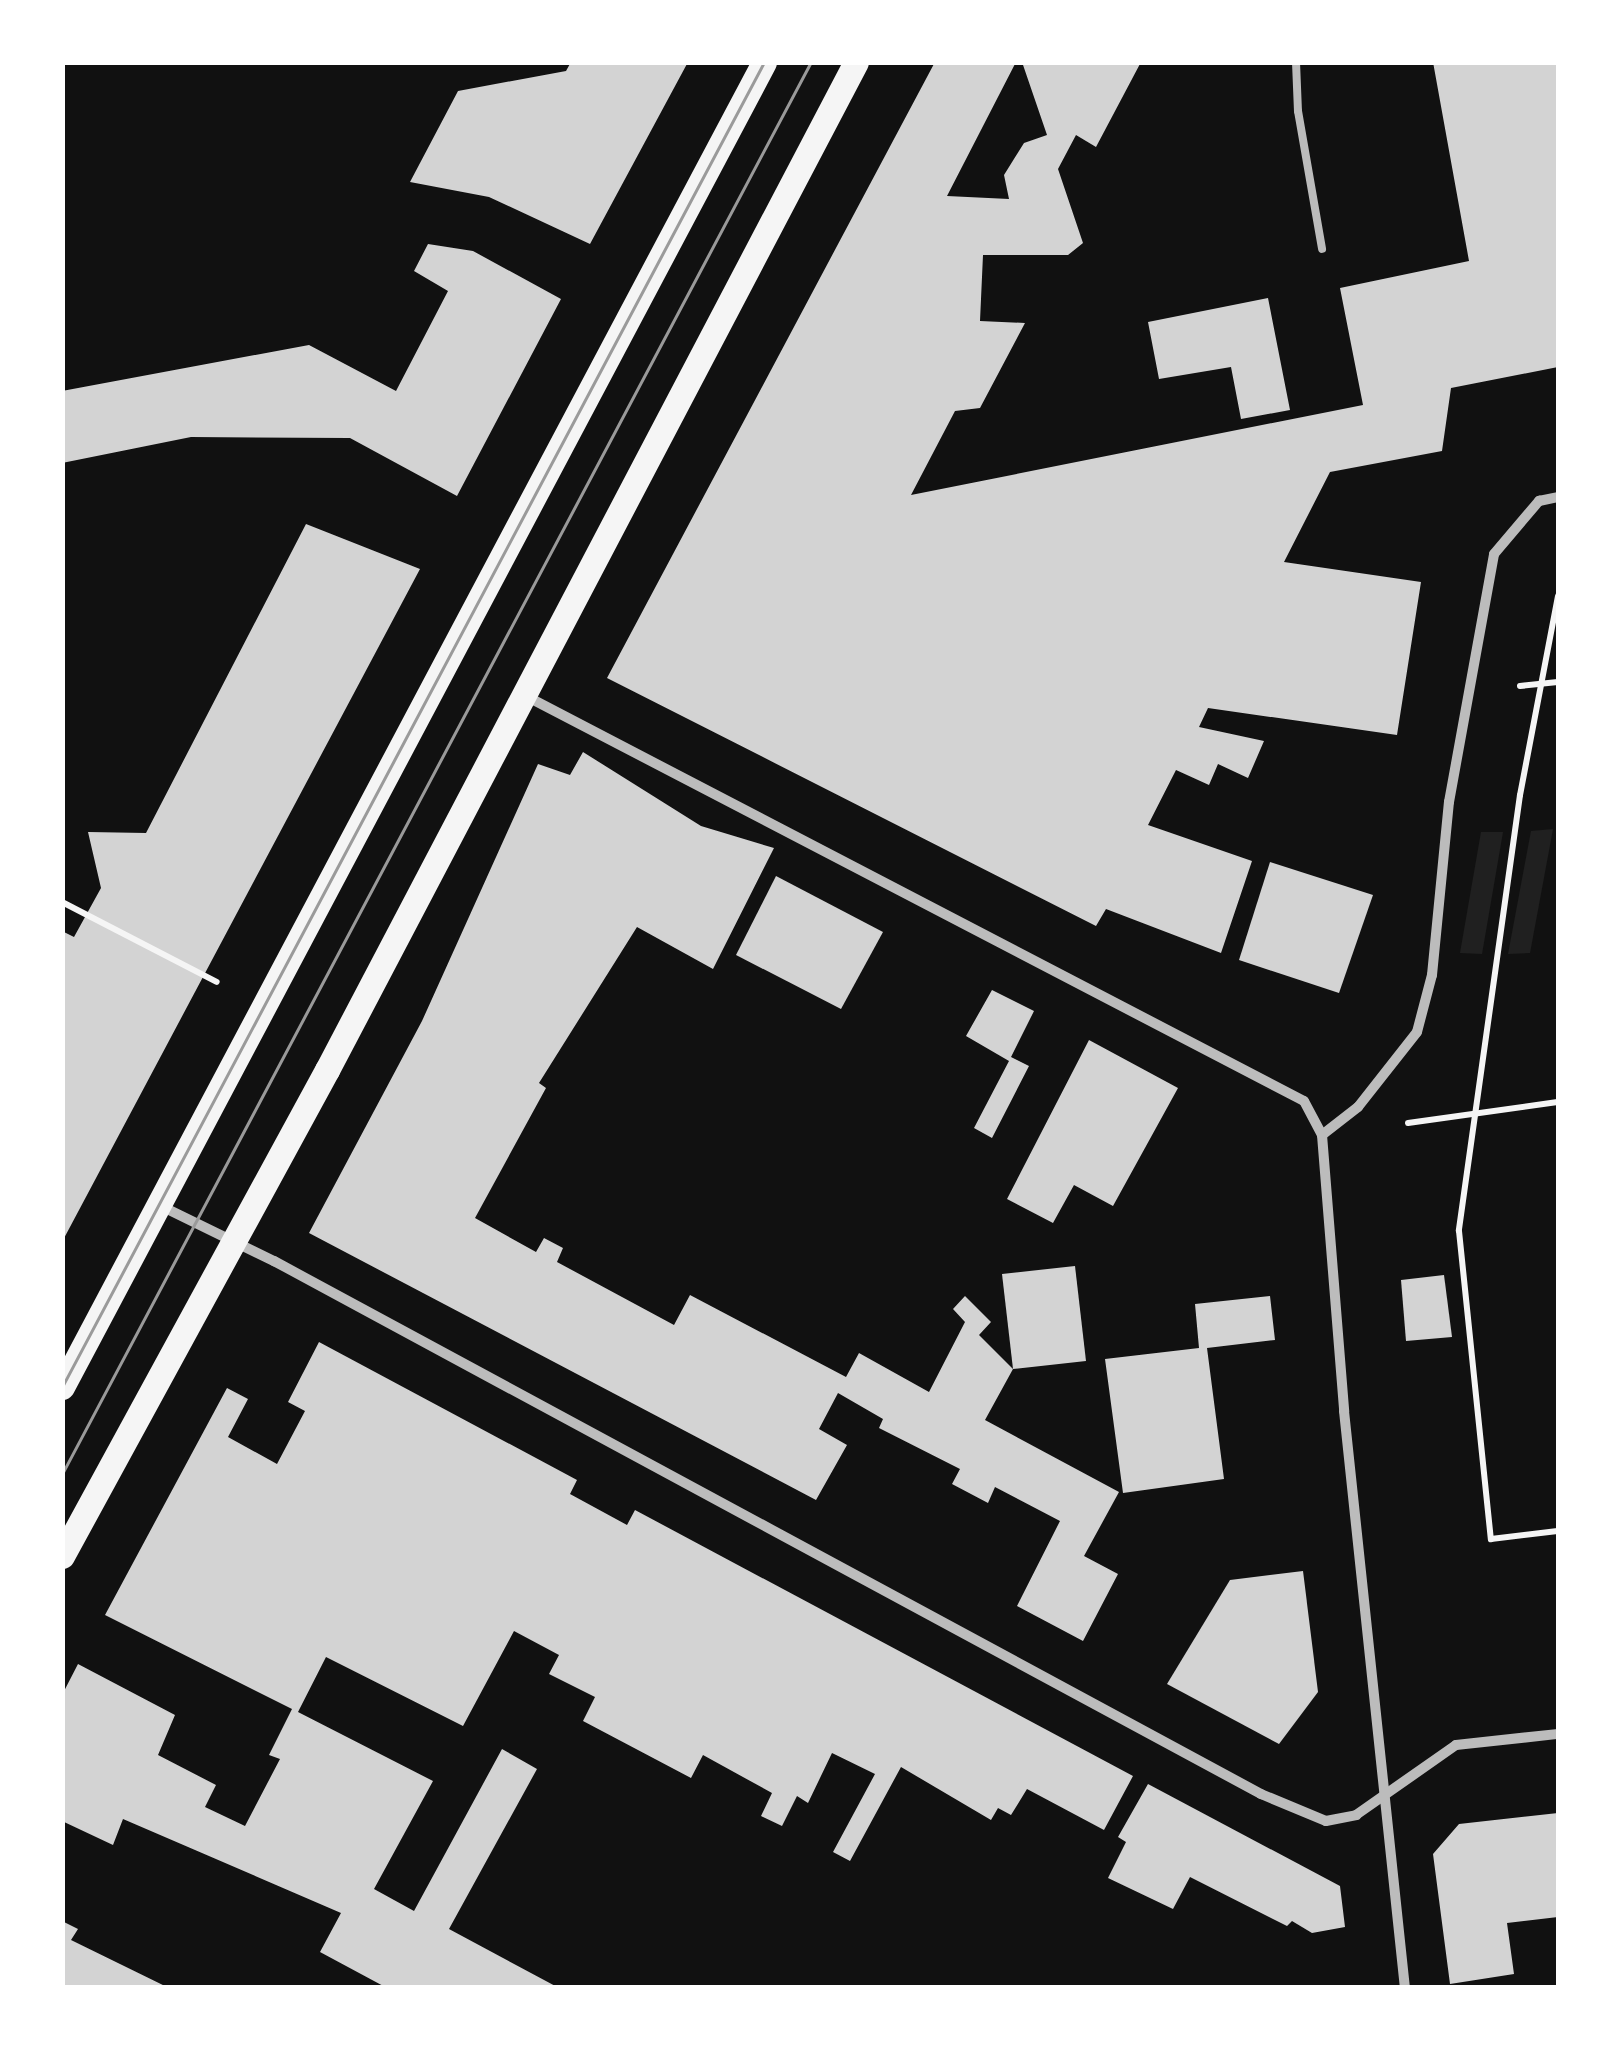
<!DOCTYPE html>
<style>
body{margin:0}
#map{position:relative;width:1621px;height:2050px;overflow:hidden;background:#111;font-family:Manrope,sans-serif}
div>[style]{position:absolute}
.green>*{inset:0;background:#202020}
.building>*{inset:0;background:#d3d3d3}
.path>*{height:6px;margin:-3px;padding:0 3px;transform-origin:3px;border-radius:3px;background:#f5f5f5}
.service>*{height:8px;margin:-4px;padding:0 4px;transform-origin:4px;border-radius:4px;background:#bcbcbc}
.minor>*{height:10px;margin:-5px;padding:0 5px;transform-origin:5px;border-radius:5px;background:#bcbcbc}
.primary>*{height:25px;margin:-12.5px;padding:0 12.5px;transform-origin:12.5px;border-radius:12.5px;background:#f5f5f5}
.tram>*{height:2.5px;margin:-1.25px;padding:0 1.25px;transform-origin:1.25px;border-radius:1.25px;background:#9a9a9a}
span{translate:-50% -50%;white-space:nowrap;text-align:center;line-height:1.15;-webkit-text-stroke:8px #fff;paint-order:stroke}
.frame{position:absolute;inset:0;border:65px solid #fff;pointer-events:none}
</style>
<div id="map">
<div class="green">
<div style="clip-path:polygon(1553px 829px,1530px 953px,1508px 954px,1531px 831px)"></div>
<div style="clip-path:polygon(1481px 832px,1503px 832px,1482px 954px,1460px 953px)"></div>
</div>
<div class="building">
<div style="clip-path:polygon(571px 62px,688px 62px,590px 244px,489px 197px,410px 182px,458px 91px,566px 71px)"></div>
<div style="clip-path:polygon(935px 62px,1016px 62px,947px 196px,1009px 199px,1004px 175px,1024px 143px,1047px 135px,1022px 62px,1141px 62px,1096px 147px,1076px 135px,1058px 169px,1083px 243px,1068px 255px,983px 255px,980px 321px,1025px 323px,980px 408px,955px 411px,911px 495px,1363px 405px,1340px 288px,1469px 261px,1433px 62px,1558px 62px,1558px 367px,1451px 388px,1442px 451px,1330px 472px,1284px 562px,1421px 582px,1397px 735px,1208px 708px,1199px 727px,1264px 741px,1248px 778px,1218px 764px,1209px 785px,1176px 770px,1148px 825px,1252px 861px,1221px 953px,1106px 909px,1096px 926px,607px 678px)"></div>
<div style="clip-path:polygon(428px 244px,473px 251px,561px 299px,457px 496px,350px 438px,191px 437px,62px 463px,62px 391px,309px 345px,396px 391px,448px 291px,414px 271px)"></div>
<div style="clip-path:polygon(1268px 298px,1290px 410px,1241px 419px,1231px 367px,1159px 379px,1148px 322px)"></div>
<div style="clip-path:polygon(306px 524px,420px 569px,62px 1242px,62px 931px,74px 937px,101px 888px,88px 832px,146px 833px)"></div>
<div style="clip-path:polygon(583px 752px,701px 826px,774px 848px,713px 969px,637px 927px,539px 1083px,546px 1088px,475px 1218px,536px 1252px,544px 1238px,563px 1248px,557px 1262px,674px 1325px,690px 1295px,846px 1377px,859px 1353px,929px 1392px,965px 1322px,953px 1309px,965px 1296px,991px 1322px,979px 1335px,1013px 1369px,985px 1420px,1119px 1492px,1084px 1556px,1118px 1574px,1083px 1641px,1017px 1606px,1060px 1521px,995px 1487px,988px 1503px,952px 1484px,960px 1469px,879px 1428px,883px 1419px,838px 1393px,819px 1429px,847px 1445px,816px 1500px,309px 1233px,422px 1021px,538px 764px,570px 775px)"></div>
<div style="clip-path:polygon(1270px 862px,1373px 895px,1339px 993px,1239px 960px)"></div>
<div style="clip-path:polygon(776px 876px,883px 932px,841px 1009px,736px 955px)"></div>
<div style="clip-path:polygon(992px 990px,1034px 1011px,1011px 1057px,1029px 1066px,992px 1138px,974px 1128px,1009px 1061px,966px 1036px)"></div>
<div style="clip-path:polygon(1089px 1040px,1178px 1088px,1113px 1206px,1074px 1185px,1053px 1223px,1007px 1199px)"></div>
<div style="clip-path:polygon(1075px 1266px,1086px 1361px,1013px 1369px,1002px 1274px)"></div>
<div style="clip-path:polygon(1444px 1275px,1452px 1337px,1406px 1341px,1401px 1280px)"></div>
<div style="clip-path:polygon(1270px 1296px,1275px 1340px,1207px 1348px,1224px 1479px,1123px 1493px,1105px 1359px,1199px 1348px,1195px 1304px)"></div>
<div style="clip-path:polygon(319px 1342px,577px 1480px,570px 1494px,627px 1525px,635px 1510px,1133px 1776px,1104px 1830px,1027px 1789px,1011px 1815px,998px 1808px,991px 1820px,901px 1767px,850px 1861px,833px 1852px,875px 1774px,832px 1753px,808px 1803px,797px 1796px,782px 1826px,761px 1816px,772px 1793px,703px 1755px,691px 1778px,583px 1721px,595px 1697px,549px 1674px,559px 1655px,514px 1631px,463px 1726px,326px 1657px,298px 1712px,433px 1781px,374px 1889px,414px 1911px,502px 1749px,537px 1769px,449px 1929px,559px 1988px,387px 1988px,320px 1952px,341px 1913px,123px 1819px,113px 1845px,62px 1821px,62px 1695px,78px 1664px,175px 1715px,158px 1755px,216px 1785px,205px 1807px,245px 1826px,280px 1759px,269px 1755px,292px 1709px,105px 1615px,227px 1388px,248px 1399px,228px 1437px,277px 1464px,305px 1411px,288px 1402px)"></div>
<div style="clip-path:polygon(1303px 1571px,1318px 1692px,1279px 1744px,1167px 1684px,1230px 1580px)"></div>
<div style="clip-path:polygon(1148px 1784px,1340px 1886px,1345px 1927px,1312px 1933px,1292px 1921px,1287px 1926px,1190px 1877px,1173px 1909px,1108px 1878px,1126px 1842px,1118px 1837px)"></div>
<div style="clip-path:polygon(1558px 1813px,1558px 1917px,1507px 1923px,1514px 1974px,1450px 1984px,1433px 1854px,1459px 1824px)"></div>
<div style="clip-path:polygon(62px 1921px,78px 1929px,71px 1940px,169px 1988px,62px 1988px)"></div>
</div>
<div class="path">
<div style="left:1558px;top:596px;width:203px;rotate:100.8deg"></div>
<div style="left:1520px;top:795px;width:440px;rotate:98deg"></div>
<div style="left:1459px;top:1231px;width:310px;rotate:84.1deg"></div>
<div style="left:1491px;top:1539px;width:67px;rotate:-6.8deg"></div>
<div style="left:1520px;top:686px;width:38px;rotate:-6deg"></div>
<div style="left:62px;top:902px;width:174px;rotate:27.3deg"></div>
<div style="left:1408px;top:1123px;width:151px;rotate:-8deg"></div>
</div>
<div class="service">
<div style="left:1296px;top:62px;width:49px;rotate:87.7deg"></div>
<div style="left:1298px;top:111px;width:140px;rotate:80.1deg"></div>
</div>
<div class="minor">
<div style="left:524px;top:695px;width:879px;rotate:27.5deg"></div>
<div style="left:1304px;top:1101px;width:38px;rotate:62deg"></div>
<div style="left:1322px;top:1135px;width:277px;rotate:85.4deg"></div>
<div style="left:1344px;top:1411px;width:580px;rotate:83.97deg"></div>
<div style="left:1322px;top:1135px;width:46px;rotate:-37.9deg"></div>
<div style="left:1358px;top:1107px;width:95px;rotate:-51.8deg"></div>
<div style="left:1417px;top:1032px;width:59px;rotate:-75.3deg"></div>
<div style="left:1432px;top:975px;width:174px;rotate:-84.4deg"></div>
<div style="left:1449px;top:802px;width:252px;rotate:-79.7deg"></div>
<div style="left:1494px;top:554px;width:70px;rotate:-49.7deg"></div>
<div style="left:1539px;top:501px;width:19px;rotate:-12deg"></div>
<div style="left:161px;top:1206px;width:126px;rotate:26deg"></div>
<div style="left:274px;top:1261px;width:1122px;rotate:28.37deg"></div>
<div style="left:1261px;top:1794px;width:70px;rotate:22.6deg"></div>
<div style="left:1326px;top:1821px;width:31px;rotate:-11deg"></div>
<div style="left:1356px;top:1815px;width:122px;rotate:-35deg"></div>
<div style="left:1456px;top:1745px;width:103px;rotate:-6.2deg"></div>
</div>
<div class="primary">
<div style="left:62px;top:1387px;width:1499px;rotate:-62.08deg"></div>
<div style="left:62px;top:1556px;width:554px;rotate:-61.4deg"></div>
<div style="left:327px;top:1070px;width:1138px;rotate:-62.31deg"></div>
</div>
<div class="tram">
<div style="left:62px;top:1387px;width:1499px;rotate:-62.08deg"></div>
<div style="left:62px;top:1474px;width:1598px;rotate:-62.06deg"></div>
</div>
<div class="frame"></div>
</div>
